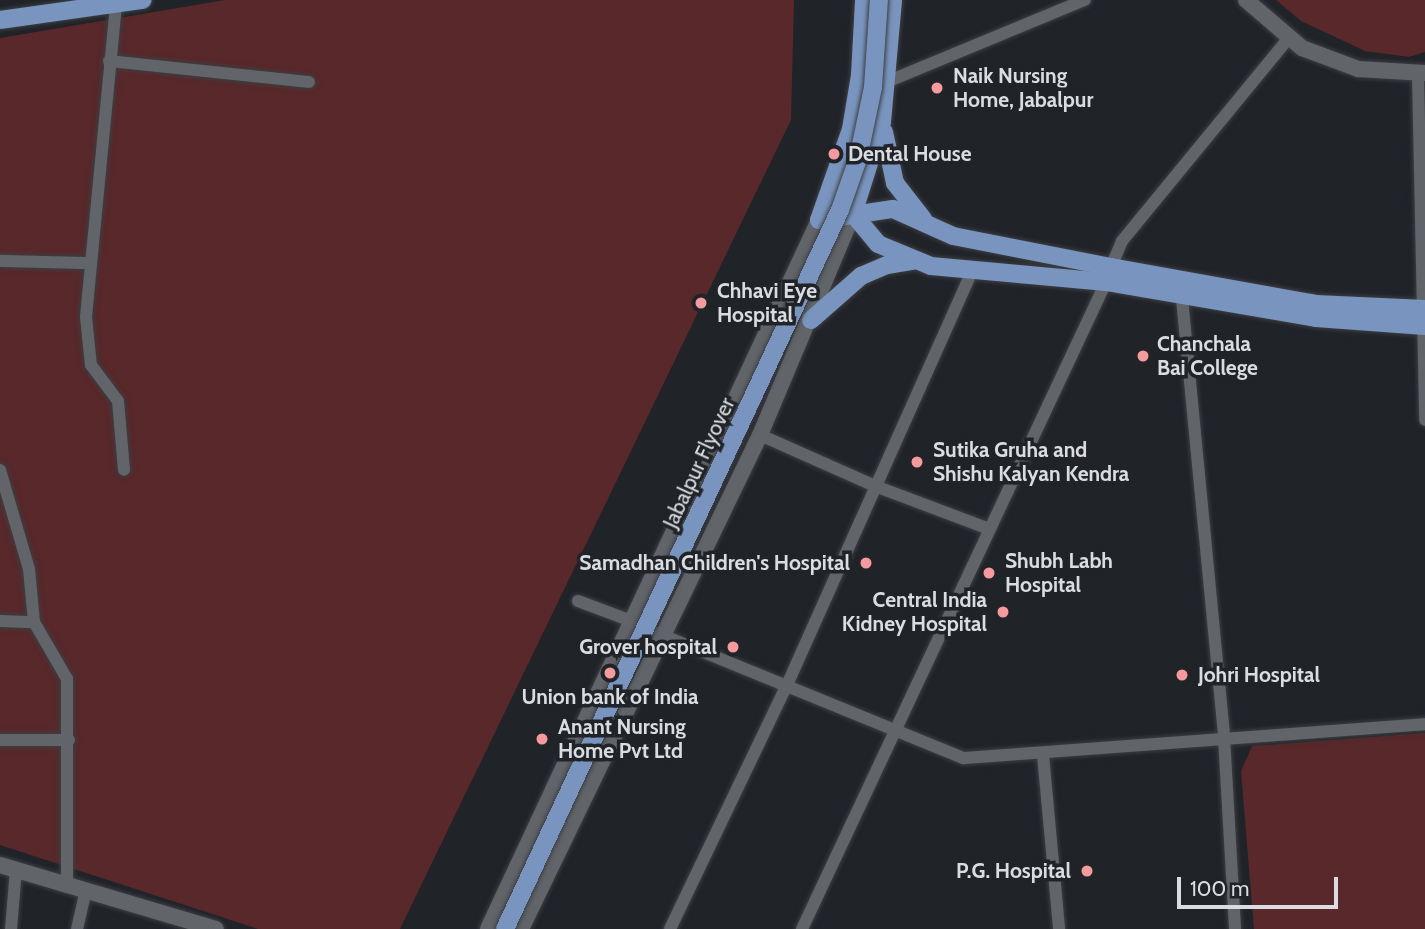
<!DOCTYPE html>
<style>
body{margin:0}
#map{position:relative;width:1425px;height:929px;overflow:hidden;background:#202328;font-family:Cabin,sans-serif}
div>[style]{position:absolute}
.green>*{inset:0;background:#58282a}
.roads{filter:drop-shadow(0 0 2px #3c3e42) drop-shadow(0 0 2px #3c3e42)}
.minor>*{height:12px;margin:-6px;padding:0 6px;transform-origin:6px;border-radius:6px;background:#61656a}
.tertiary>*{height:16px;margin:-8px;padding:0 8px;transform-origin:8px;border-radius:8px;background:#61656a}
.primary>*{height:18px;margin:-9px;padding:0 9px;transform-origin:9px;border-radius:9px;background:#7995bf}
.bridges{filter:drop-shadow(0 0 2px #3c3e42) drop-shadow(0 0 2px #3c3e42)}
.primary-bridge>*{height:18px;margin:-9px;padding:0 9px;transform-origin:9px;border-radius:9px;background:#7995bf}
.dots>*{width:19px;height:19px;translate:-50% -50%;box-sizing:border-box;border:4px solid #202328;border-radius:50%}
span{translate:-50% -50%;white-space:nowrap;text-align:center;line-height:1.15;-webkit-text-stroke:7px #202328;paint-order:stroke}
.poi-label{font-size:21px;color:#dadcdf;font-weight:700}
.left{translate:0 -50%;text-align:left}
.right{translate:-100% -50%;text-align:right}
.street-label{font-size:21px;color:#dadcdf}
.scale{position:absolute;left:1177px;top:877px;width:161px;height:32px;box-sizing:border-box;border:4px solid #dadcdf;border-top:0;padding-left:9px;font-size:21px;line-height:24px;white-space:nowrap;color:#dadcdf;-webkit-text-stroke:5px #202328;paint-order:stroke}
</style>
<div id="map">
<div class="green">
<div style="clip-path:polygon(225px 0,794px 0,791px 120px,400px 929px,258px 929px,0 845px,0 38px)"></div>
<div style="clip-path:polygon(1276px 0,1425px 0,1425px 52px,1409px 57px,1365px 51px,1301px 21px)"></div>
<div style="clip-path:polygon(1425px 733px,1425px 929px,1254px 929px,1241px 771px,1252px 746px)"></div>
</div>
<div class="roads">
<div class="minor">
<div style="left:116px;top:5px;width:313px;rotate:95.5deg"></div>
<div style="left:86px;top:317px;width:48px;rotate:84.1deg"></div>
<div style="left:91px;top:365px;width:45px;rotate:53.1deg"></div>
<div style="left:118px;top:401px;width:69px;rotate:85deg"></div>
<div style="left:109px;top:61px;width:201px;rotate:6deg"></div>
<div style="left:1418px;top:74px;width:346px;rotate:88.8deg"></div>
<div style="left:889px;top:81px;width:212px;rotate:-22.5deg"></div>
<div style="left:0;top:261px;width:88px;rotate:1.3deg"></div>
<div style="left:1111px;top:267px;width:28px;rotate:-67deg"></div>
<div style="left:1122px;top:241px;width:263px;rotate:-50.6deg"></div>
<div style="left:1181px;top:288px;width:451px;rotate:84.5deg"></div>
<div style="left:1224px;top:737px;width:192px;rotate:86.7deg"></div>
<div style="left:760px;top:435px;width:126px;rotate:23.9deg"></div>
<div style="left:875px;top:486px;width:120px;rotate:20.6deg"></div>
<div style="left:0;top:470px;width:103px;rotate:73.7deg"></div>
<div style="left:29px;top:569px;width:53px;rotate:84.6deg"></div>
<div style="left:34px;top:622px;width:66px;rotate:59.9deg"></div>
<div style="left:67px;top:679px;width:208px;rotate:90deg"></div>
<div style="left:578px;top:601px;width:63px;rotate:20.4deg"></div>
<div style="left:0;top:621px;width:34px;rotate:2deg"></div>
<div style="left:657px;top:633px;width:331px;rotate:22.2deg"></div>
<div style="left:964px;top:758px;width:462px;rotate:-4.2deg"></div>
<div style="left:0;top:740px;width:69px"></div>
<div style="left:1043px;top:755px;width:175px;rotate:84.7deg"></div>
<div style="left:11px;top:929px;width:60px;rotate:-85.2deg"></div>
<div style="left:77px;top:929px;width:37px;rotate:-77deg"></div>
<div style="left:670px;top:929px;width:271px;rotate:-64.4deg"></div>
<div style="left:787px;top:685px;width:455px;rotate:-65.9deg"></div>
<div style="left:802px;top:929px;width:715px;rotate:-64.83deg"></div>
</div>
<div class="tertiary">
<div style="left:1246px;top:0;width:74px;rotate:40.6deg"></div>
<div style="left:1302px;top:48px;width:60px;rotate:20.6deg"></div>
<div style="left:1358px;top:69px;width:67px;rotate:3.4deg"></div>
<div style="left:0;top:865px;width:225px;rotate:16.5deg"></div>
<div style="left:488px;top:929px;width:782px;rotate:-64.97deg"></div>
<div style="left:521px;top:929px;width:549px;rotate:-64.18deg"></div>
<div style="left:760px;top:435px;width:240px;rotate:-67.2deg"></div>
</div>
<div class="primary">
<div style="left:0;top:20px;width:144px;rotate:-8deg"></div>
<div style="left:884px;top:132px;width:52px;rotate:77.8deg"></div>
<div style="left:895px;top:183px;width:46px;rotate:52.1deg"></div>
<div style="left:836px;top:180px;width:38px;rotate:63deg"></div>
<div style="left:853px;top:214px;width:39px;rotate:50deg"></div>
<div style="left:878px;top:244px;width:57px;rotate:22.5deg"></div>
<div style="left:931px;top:266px;width:176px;rotate:5.2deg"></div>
<div style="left:1106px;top:282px;width:213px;rotate:9.7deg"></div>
<div style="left:1316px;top:318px;width:109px;rotate:4.2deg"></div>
<div style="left:853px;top:214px;width:96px;rotate:-72.5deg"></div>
<div style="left:882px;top:122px;width:122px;rotate:-84.8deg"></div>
<div style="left:819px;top:220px;width:75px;rotate:-8.5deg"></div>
<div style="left:893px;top:209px;width:66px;rotate:24.2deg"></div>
<div style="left:953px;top:236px;width:161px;rotate:11.1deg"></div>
<div style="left:1111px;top:267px;width:208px;rotate:10.2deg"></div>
<div style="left:1316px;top:304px;width:109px;rotate:2.6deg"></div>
<div style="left:819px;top:220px;width:96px;rotate:-70.6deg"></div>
<div style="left:851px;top:129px;width:55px;rotate:-80.5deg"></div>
<div style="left:860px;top:75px;width:75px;rotate:-86.9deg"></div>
<div style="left:811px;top:320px;width:67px;rotate:-41.3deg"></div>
<div style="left:861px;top:276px;width:28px;rotate:-23deg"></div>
<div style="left:887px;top:265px;width:26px;rotate:-9deg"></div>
</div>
</div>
<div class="bridges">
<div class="primary-bridge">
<div style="left:505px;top:929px;width:793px;rotate:-65.02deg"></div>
<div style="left:840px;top:210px;width:54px;rotate:-70.6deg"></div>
<div style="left:858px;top:159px;width:74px;rotate:-78.2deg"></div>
<div style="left:873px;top:87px;width:87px;rotate:-86.1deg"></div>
</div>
</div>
<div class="dots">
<div style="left:937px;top:88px;background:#f59b9d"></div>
<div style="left:834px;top:154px;background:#f59b9d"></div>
<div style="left:701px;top:303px;background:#f59b9d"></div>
<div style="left:1143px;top:356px;background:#f59b9d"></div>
<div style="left:917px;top:462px;background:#f59b9d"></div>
<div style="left:866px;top:563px;background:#f59b9d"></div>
<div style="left:989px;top:573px;background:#f59b9d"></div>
<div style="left:1003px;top:612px;background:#f59b9d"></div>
<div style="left:733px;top:647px;background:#f59b9d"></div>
<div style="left:610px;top:673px;background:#f59b9d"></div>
<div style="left:1182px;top:675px;background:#f59b9d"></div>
<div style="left:542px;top:739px;background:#f59b9d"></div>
<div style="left:1087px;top:871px;background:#f59b9d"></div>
</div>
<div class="poi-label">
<span class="left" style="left:953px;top:88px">Naik Nursing<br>Home, Jabalpur</span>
<span class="left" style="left:848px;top:154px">Dental House</span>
<span class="left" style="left:717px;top:303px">Chhavi Eye<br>Hospital</span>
<span class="left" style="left:1157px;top:356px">Chanchala<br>Bai College</span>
<span class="left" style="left:933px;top:462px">Sutika Gruha and<br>Shishu Kalyan Kendra</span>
<span class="left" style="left:1005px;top:573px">Shubh Labh<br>Hospital</span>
<span class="right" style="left:850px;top:563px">Samadhan Children's Hospital</span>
<span class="right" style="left:987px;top:612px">Central India<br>Kidney Hospital</span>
<span class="right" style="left:717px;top:647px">Grover hospital</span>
<span class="left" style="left:1198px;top:675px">Johri Hospital</span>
<span style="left:610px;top:697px">Union bank of India</span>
<span class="left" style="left:558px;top:739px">Anant Nursing<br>Home Pvt Ltd</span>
<span class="right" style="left:1071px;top:871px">P.G. Hospital</span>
</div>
<div class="street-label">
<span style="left:699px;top:463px;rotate:-65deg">Jabalpur Flyover</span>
</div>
<div class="scale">100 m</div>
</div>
